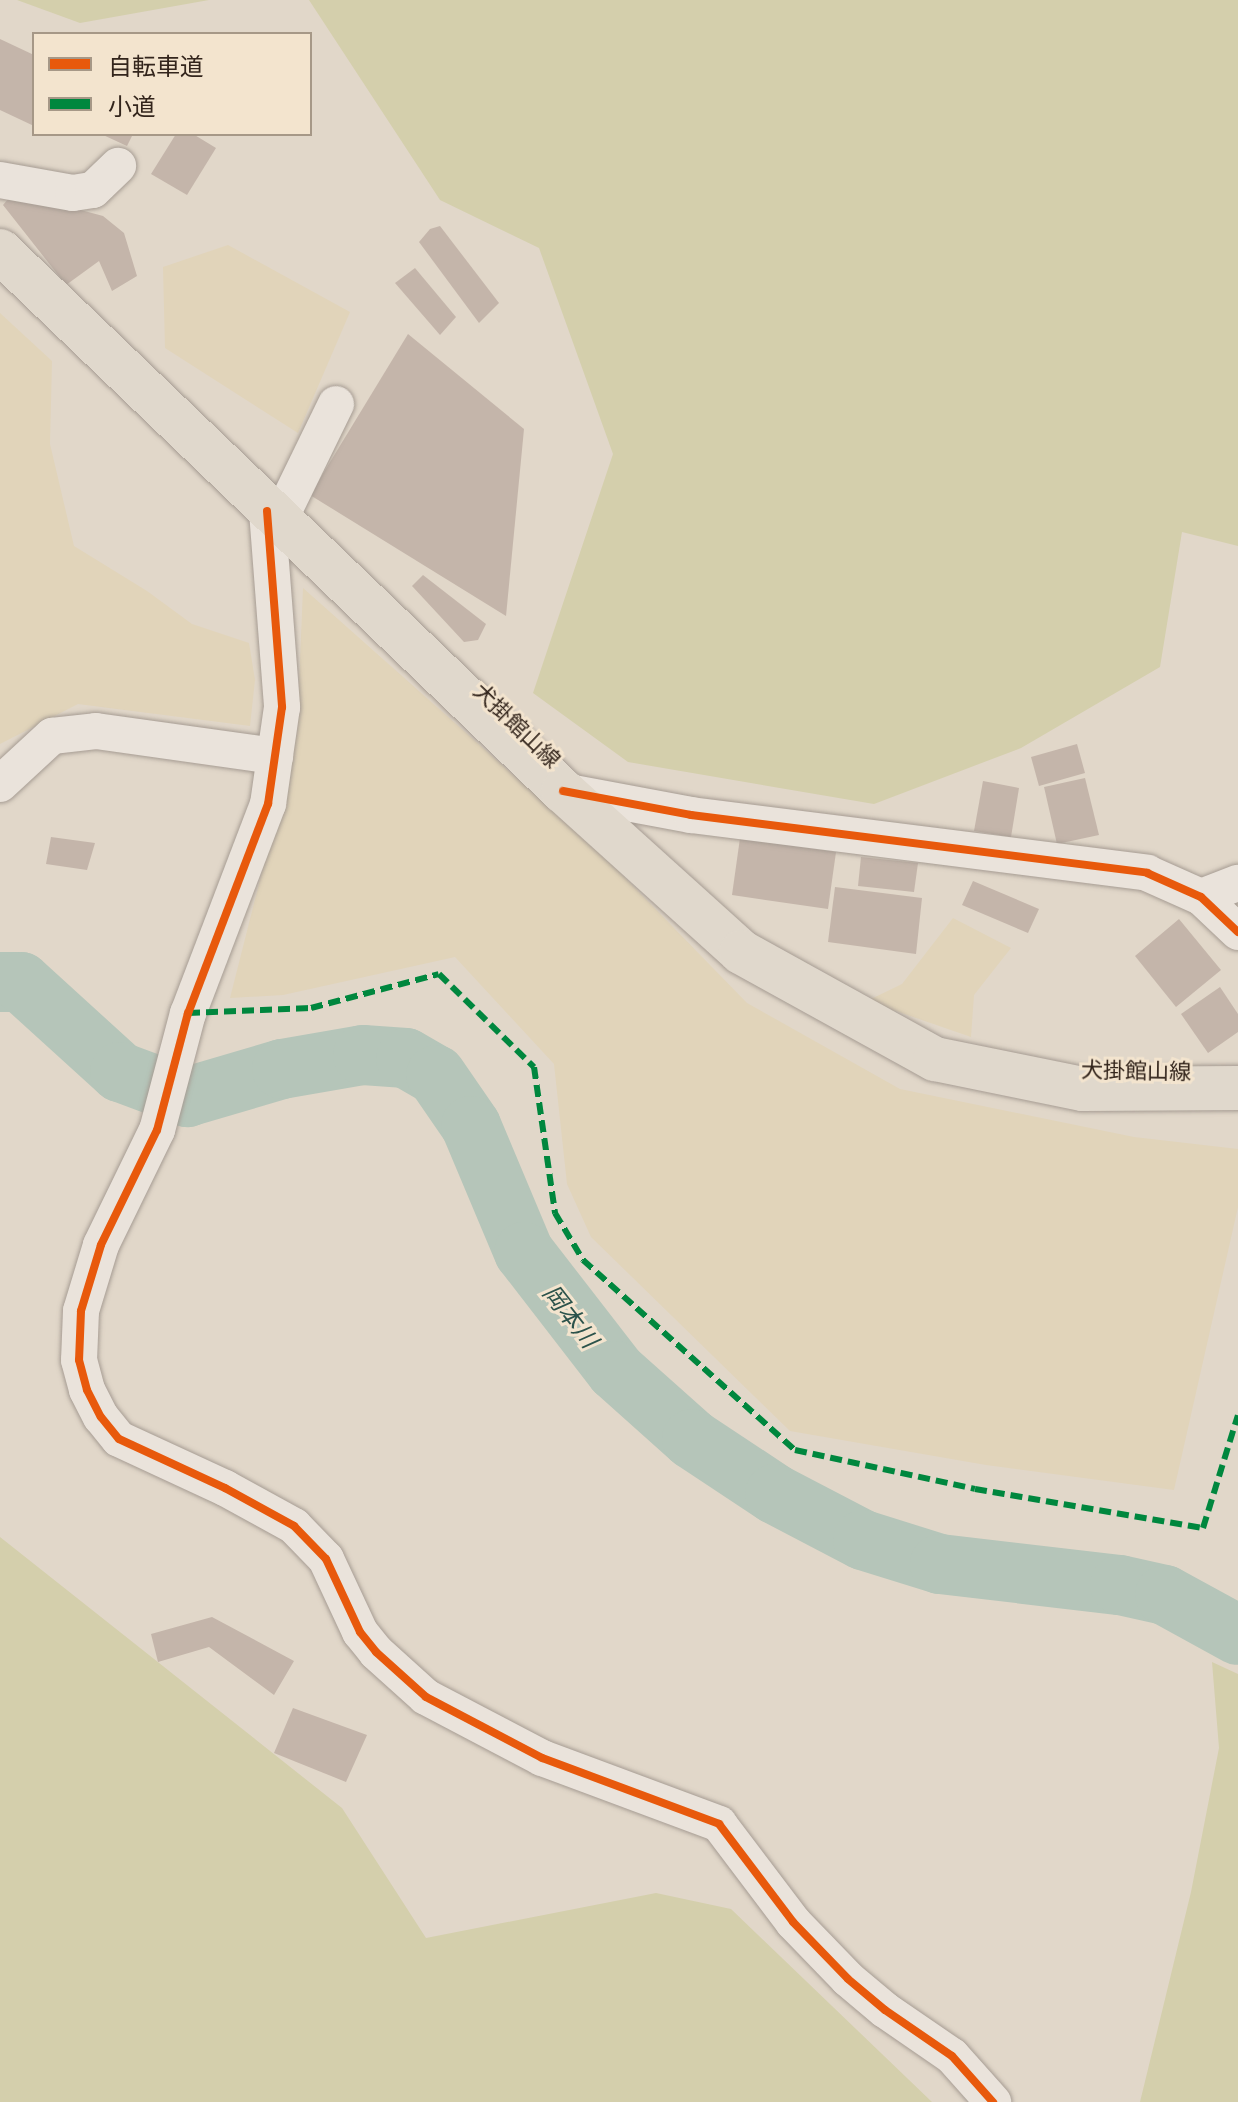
<!DOCTYPE html>
<meta charset="utf-8">
<style>
body{margin:0}
#map{position:relative;width:1238px;height:2102px;overflow:hidden;background:#e1d7c9;font-family:Georgia,"Noto Sans JP",serif}
div>[style]{position:absolute}
.farmland>*{inset:0;background:#e1d4ba}
.green>*{inset:0;background:#d4cfac}
.river>*{height:60px;margin:-30px;padding:0 30px;transform-origin:30px;border-radius:30px;background:#b5c5b9}
.building>*{inset:0;background:#c4b5aa}
.roads{filter:drop-shadow(0 0 2px #a69c93) drop-shadow(0 0 2px #a69c93)}
.minor>*{height:36px;margin:-18px;padding:0 18px;transform-origin:18px;border-radius:18px;background:#eae3db}
.major>*{height:44px;margin:-22px;padding:0 22px;transform-origin:22px;border-radius:22px;background:#e0d8cc}
.quiet>*{height:6px;margin-top:-3px;transform-origin:0;background:repeating-linear-gradient(90deg,#00873e 0 12px,transparent 0 18px)}
.cycleway>*{height:8px;margin:-4px;padding:0 4px;transform-origin:4px;border-radius:4px;background:#e8590c}
span{translate:-50% -50%;white-space:nowrap;text-align:center;line-height:1.15;-webkit-text-stroke:6px #f3e4ce;paint-order:stroke}
.street-label{font-size:22px;color:#33251c}
.water-label{font-size:24px;color:#2c534b;font-style:italic}
.legend{position:absolute;left:32px;top:32px;width:280px;height:104px;box-sizing:border-box;background:#f3e4ce;border:2px solid #a69887;margin:0;padding:10px 14px;list-style:none;font-size:24px;color:#33251c}
.legend li{display:flex;align-items:center;gap:16px;height:40px}
.legend b{width:40px;border:2px solid #a69887}
</style>
<div id="map">
<div class="farmland">
<div style="clip-path:polygon(228px 245px,350px 312px,298px 433px,165px 348px,163px 267px)"></div>
<div style="clip-path:polygon(0 313px,52px 361px,50px 444px,74px 546px,147px 591px,192px 624px,249px 643px,255px 680px,250px 726px,78px 704px,0 744px)"></div>
<div style="clip-path:polygon(303px 588px,599px 851px,747px 1003px,900px 1089px,1134px 1137px,1238px 1149px,1238px 1207px,1174px 1490px,986px 1465px,790px 1431px,591px 1237px,567px 1184px,554px 1064px,455px 957px,283px 995px,230px 998px,297px 734px)"></div>
<div style="clip-path:polygon(953px 918px,1011px 948px,974px 995px,971px 1037px,867px 1001px,902px 984px)"></div>
</div>
<div class="green">
<div style="clip-path:polygon(17px 0,209px 0,80px 23px)"></div>
<div style="clip-path:polygon(309px 0,1238px 0,1238px 546px,1182px 532px,1160px 667px,1021px 748px,874px 804px,628px 762px,533px 693px,613px 454px,539px 248px,440px 200px)"></div>
<div style="clip-path:polygon(0 1537px,342px 1808px,426px 1938px,656px 1893px,731px 1909px,932px 2102px,0 2102px)"></div>
<div style="clip-path:polygon(1212px 1662px,1238px 1674px,1238px 2102px,1140px 2102px,1191px 1892px,1219px 1748px)"></div>
</div>
<div class="river">
<div style="left:0;top:982px;width:21px"></div>
<div style="left:21px;top:982px;width:134px;rotate:42.3deg"></div>
<div style="left:120px;top:1072px;width:72px;rotate:20.5deg"></div>
<div style="left:187px;top:1097px;width:99px;rotate:-16.4deg"></div>
<div style="left:282px;top:1069px;width:82px;rotate:-9.8deg"></div>
<div style="left:363px;top:1055px;width:43px;rotate:4deg"></div>
<div style="left:406px;top:1058px;width:34px;rotate:30deg"></div>
<div style="left:436px;top:1075px;width:62px;rotate:55.5deg"></div>
<div style="left:471px;top:1126px;width:137px;rotate:67.2deg"></div>
<div style="left:524px;top:1252px;width:150px;rotate:52.3deg"></div>
<div style="left:616px;top:1371px;width:102px;rotate:41.8deg"></div>
<div style="left:692px;top:1439px;width:100px;rotate:33.5deg"></div>
<div style="left:775px;top:1494px;width:99px;rotate:27.6deg"></div>
<div style="left:863px;top:1540px;width:81px;rotate:17.3deg"></div>
<div style="left:940px;top:1564px;width:181px;rotate:6.7deg"></div>
<div style="left:1120px;top:1585px;width:46px;rotate:12.5deg"></div>
<div style="left:1165px;top:1595px;width:83px;rotate:28.7deg"></div>
</div>
<div class="building">
<div style="clip-path:polygon(0 39px,34px 55px,34px 126px,0 110px)"></div>
<div style="clip-path:polygon(101px 134px,133px 134px,127px 146px)"></div>
<div style="clip-path:polygon(176px 134px,193px 134px,216px 148px,187px 195px,151px 174px)"></div>
<div style="clip-path:polygon(14px 192px,103px 216px,124px 233px,137px 276px,112px 291px,99px 261px,66px 285px,3px 205px)"></div>
<div style="clip-path:polygon(440px 226px,499px 303px,479px 323px,419px 242px,430px 229px)"></div>
<div style="clip-path:polygon(415px 268px,456px 317px,440px 335px,395px 283px)"></div>
<div style="clip-path:polygon(408px 334px,524px 429px,506px 616px,310px 495px)"></div>
<div style="clip-path:polygon(423px 575px,486px 624px,478px 640px,464px 642px,412px 586px)"></div>
<div style="clip-path:polygon(1077px 744px,1085px 773px,1039px 786px,1031px 757px)"></div>
<div style="clip-path:polygon(1085px 778px,1099px 835px,1057px 844px,1044px 787px)"></div>
<div style="clip-path:polygon(983px 781px,1019px 788px,1011px 837px,974px 831px)"></div>
<div style="clip-path:polygon(51px 837px,95px 843px,87px 870px,46px 864px)"></div>
<div style="clip-path:polygon(740px 838px,836px 852px,828px 909px,732px 895px)"></div>
<div style="clip-path:polygon(861px 857px,918px 863px,914px 892px,858px 886px)"></div>
<div style="clip-path:polygon(973px 881px,1039px 909px,1028px 933px,962px 905px)"></div>
<div style="clip-path:polygon(835px 887px,922px 898px,916px 954px,828px 942px)"></div>
<div style="clip-path:polygon(1179px 919px,1221px 970px,1176px 1007px,1135px 956px)"></div>
<div style="clip-path:polygon(1220px 987px,1238px 1014px,1238px 1032px,1208px 1053px,1181px 1014px)"></div>
<div style="clip-path:polygon(212px 1617px,294px 1661px,274px 1695px,209px 1647px,158px 1662px,151px 1634px)"></div>
<div style="clip-path:polygon(293px 1708px,367px 1735px,346px 1782px,274px 1753px)"></div>
</div>
<div class="roads">
<div class="minor">
<div style="left:0;top:180px;width:74px;rotate:10.1deg"></div>
<div style="left:73px;top:193px;width:20px;rotate:-9deg"></div>
<div style="left:93px;top:190px;width:35px;rotate:-44deg"></div>
<div style="left:267px;top:511px;width:197px;rotate:85.6deg"></div>
<div style="left:282px;top:707px;width:98px;rotate:98.2deg"></div>
<div style="left:268px;top:804px;width:224px;rotate:110.9deg"></div>
<div style="left:188px;top:1013px;width:121px;rotate:104.8deg"></div>
<div style="left:157px;top:1130px;width:128px;rotate:116deg"></div>
<div style="left:101px;top:1245px;width:69px;rotate:106.9deg"></div>
<div style="left:81px;top:1311px;width:49px;rotate:92.3deg"></div>
<div style="left:79px;top:1360px;width:31px;rotate:75deg"></div>
<div style="left:87px;top:1390px;width:30px;rotate:63deg"></div>
<div style="left:101px;top:1417px;width:28px;rotate:51deg"></div>
<div style="left:119px;top:1439px;width:117px;rotate:24.8deg"></div>
<div style="left:225px;top:1488px;width:79px;rotate:28.8deg"></div>
<div style="left:294px;top:1526px;width:46px;rotate:45.9deg"></div>
<div style="left:326px;top:1559px;width:81px;rotate:65deg"></div>
<div style="left:360px;top:1632px;width:26px;rotate:51deg"></div>
<div style="left:376px;top:1652px;width:67px;rotate:42deg"></div>
<div style="left:426px;top:1697px;width:131px;rotate:27.7deg"></div>
<div style="left:542px;top:1758px;width:189px;rotate:20.4deg"></div>
<div style="left:719px;top:1824px;width:123px;rotate:52.9deg"></div>
<div style="left:793px;top:1922px;width:79px;rotate:46deg"></div>
<div style="left:848px;top:1979px;width:48px;rotate:40deg"></div>
<div style="left:885px;top:2010px;width:81px;rotate:34.5deg"></div>
<div style="left:952px;top:2056px;width:62px;rotate:48.3deg"></div>
<div style="left:279px;top:521px;width:130px;rotate:-64deg"></div>
<div style="left:0;top:784px;width:71px;rotate:-42.7deg"></div>
<div style="left:52px;top:736px;width:44px;rotate:-6.5deg"></div>
<div style="left:96px;top:731px;width:181px;rotate:8deg"></div>
<div style="left:563px;top:791px;width:130px;rotate:10.6deg"></div>
<div style="left:691px;top:815px;width:460px;rotate:7.2deg"></div>
<div style="left:1147px;top:873px;width:59px;rotate:24deg"></div>
<div style="left:1201px;top:897px;width:51px;rotate:43.4deg"></div>
<div style="left:1201px;top:897px;width:40px;rotate:-21deg"></div>
</div>
<div class="major">
<div style="left:0;top:251px;width:780px;rotate:43.81deg"></div>
<div style="left:563px;top:791px;width:240px;rotate:42.1deg"></div>
<div style="left:741px;top:952px;width:222px;rotate:28.9deg"></div>
<div style="left:935px;top:1059px;width:151px;rotate:11.5deg"></div>
<div style="left:1083px;top:1089px;width:155px;rotate:-0.4deg"></div>
</div>
</div>
<div class="quiet">
<div style="left:188px;top:1013px;width:123px;rotate:-2.3deg"></div>
<div style="left:311px;top:1008px;width:132px;rotate:-14.9deg"></div>
<div style="left:439px;top:974px;width:133px;rotate:44.4deg"></div>
<div style="left:534px;top:1067px;width:148px;rotate:81.8deg"></div>
<div style="left:555px;top:1213px;width:55px;rotate:59.2deg"></div>
<div style="left:583px;top:1260px;width:285px;rotate:41.9deg"></div>
<div style="left:795px;top:1450px;width:184px;rotate:12.2deg"></div>
<div style="left:975px;top:1489px;width:231px;rotate:9.7deg"></div>
<div style="left:1203px;top:1528px;width:118px;rotate:-72.8deg"></div>
</div>
<div class="cycleway">
<div style="left:267px;top:511px;width:197px;rotate:85.6deg"></div>
<div style="left:282px;top:707px;width:98px;rotate:98.2deg"></div>
<div style="left:268px;top:804px;width:224px;rotate:110.9deg"></div>
<div style="left:188px;top:1013px;width:121px;rotate:104.8deg"></div>
<div style="left:157px;top:1130px;width:128px;rotate:116deg"></div>
<div style="left:101px;top:1245px;width:69px;rotate:106.9deg"></div>
<div style="left:81px;top:1311px;width:49px;rotate:92.3deg"></div>
<div style="left:79px;top:1360px;width:31px;rotate:75deg"></div>
<div style="left:87px;top:1390px;width:30px;rotate:63deg"></div>
<div style="left:101px;top:1417px;width:28px;rotate:51deg"></div>
<div style="left:119px;top:1439px;width:117px;rotate:24.8deg"></div>
<div style="left:225px;top:1488px;width:79px;rotate:28.8deg"></div>
<div style="left:294px;top:1526px;width:46px;rotate:45.9deg"></div>
<div style="left:326px;top:1559px;width:81px;rotate:65deg"></div>
<div style="left:360px;top:1632px;width:26px;rotate:51deg"></div>
<div style="left:376px;top:1652px;width:67px;rotate:42deg"></div>
<div style="left:426px;top:1697px;width:131px;rotate:27.7deg"></div>
<div style="left:542px;top:1758px;width:189px;rotate:20.4deg"></div>
<div style="left:719px;top:1824px;width:123px;rotate:52.9deg"></div>
<div style="left:793px;top:1922px;width:79px;rotate:46deg"></div>
<div style="left:848px;top:1979px;width:48px;rotate:40deg"></div>
<div style="left:885px;top:2010px;width:81px;rotate:34.5deg"></div>
<div style="left:952px;top:2056px;width:62px;rotate:48.3deg"></div>
<div style="left:563px;top:791px;width:130px;rotate:10.6deg"></div>
<div style="left:691px;top:815px;width:460px;rotate:7.2deg"></div>
<div style="left:1147px;top:873px;width:59px;rotate:24deg"></div>
<div style="left:1201px;top:897px;width:51px;rotate:43.4deg"></div>
</div>
<div class="street-label">
<span style="left:518px;top:724px;rotate:44deg">犬掛館山線</span>
<span style="left:1136px;top:1069px;rotate:1deg">犬掛館山線</span>
</div>
<div class="water-label">
<span style="left:572px;top:1315px;rotate:52deg">岡本川</span>
</div>
<ul class="legend">
<li><b style="height:10px;background:#e8590c"></b>自転車道</li>
<li><b style="height:10px;background:#00873e"></b>小道</li>
</ul>
</div>
